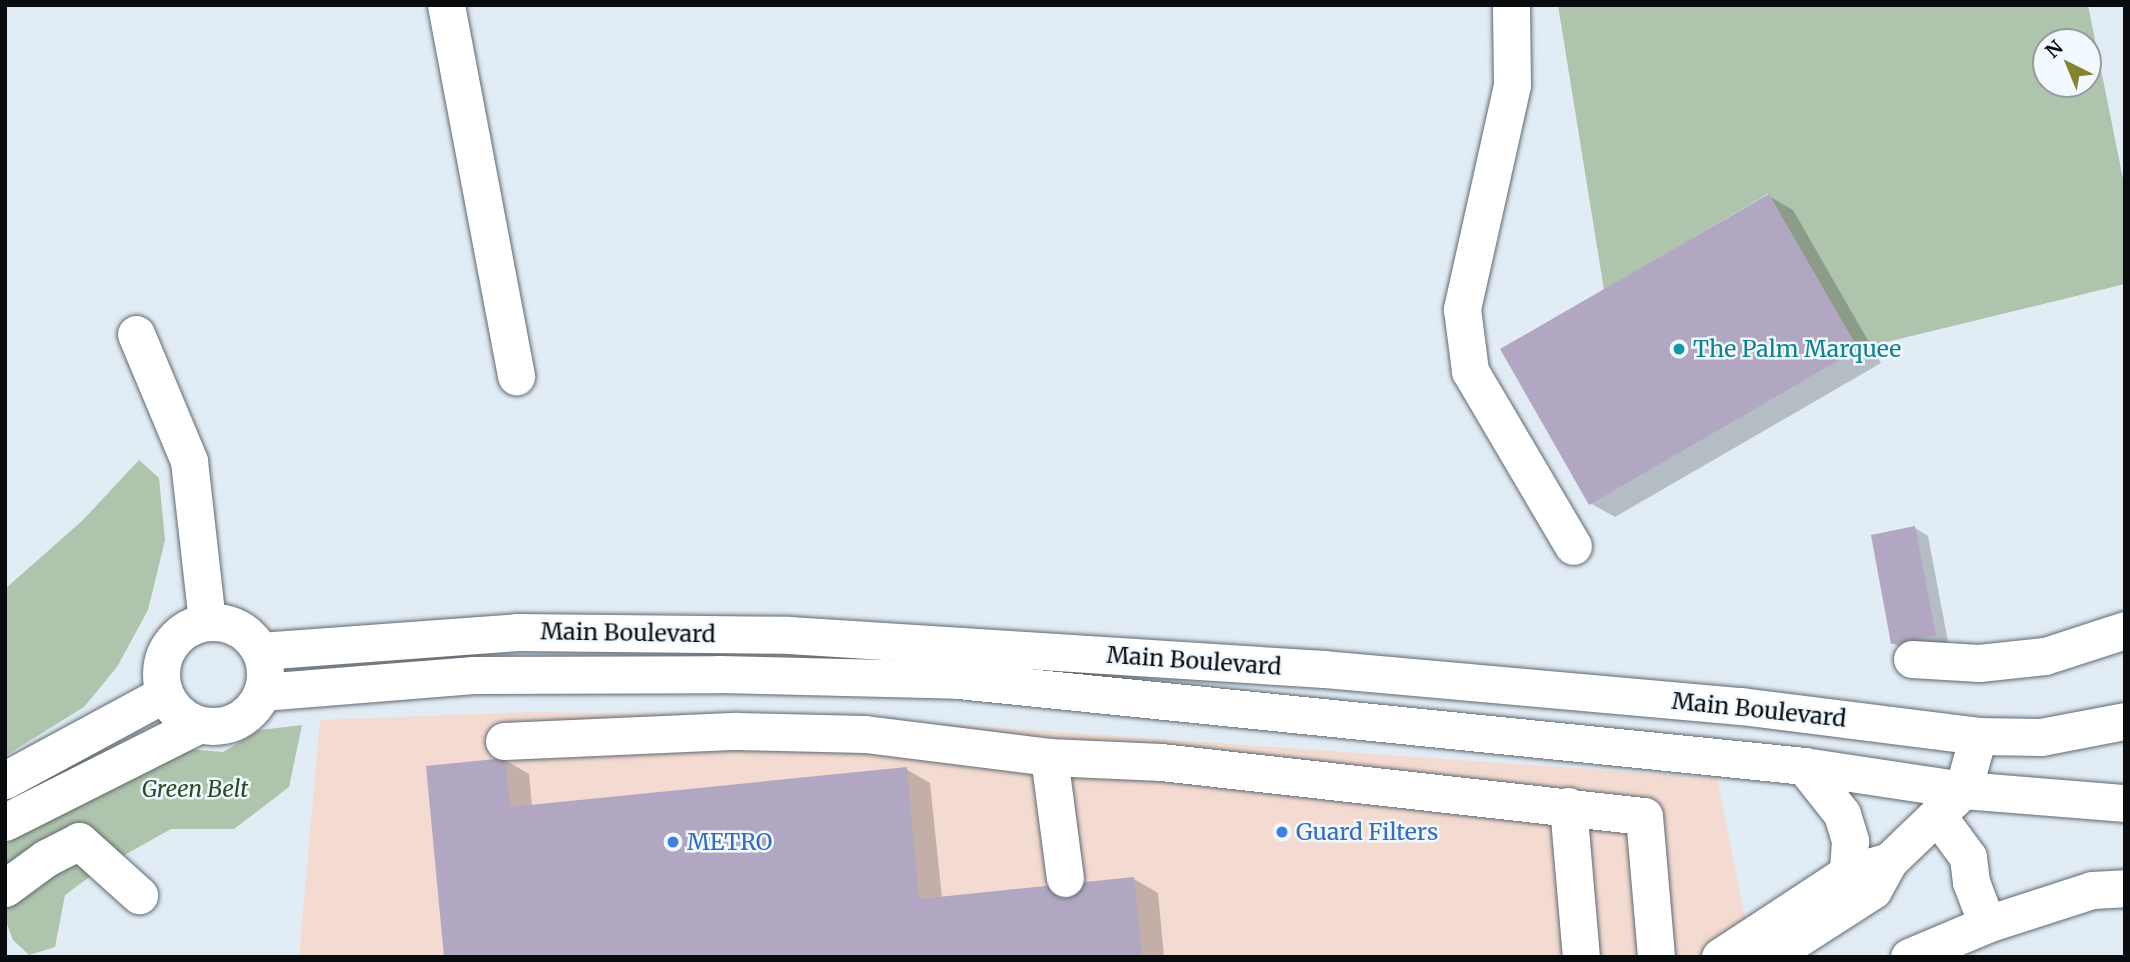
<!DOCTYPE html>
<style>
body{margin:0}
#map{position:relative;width:2130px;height:962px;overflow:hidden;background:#e2ecf5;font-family:Merriweather,serif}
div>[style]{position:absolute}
.commercial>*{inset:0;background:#f4dbd2}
.green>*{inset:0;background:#afc4ac}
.shadow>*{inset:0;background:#0003}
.building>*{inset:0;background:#b1a7c3}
.roads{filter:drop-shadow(0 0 2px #606970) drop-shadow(0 0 2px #606970)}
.minor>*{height:37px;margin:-18.5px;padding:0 18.5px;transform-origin:18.5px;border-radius:18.5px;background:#fff}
.minor>.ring{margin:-18.5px;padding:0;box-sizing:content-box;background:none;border:37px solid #fff;border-radius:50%}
.dots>*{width:19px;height:19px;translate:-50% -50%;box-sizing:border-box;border:4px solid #f2f9fe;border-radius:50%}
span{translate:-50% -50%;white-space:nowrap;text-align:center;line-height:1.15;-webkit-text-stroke:5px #f2f9fe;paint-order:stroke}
.culture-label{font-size:23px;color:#0d838f}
.left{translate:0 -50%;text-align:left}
.street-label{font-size:23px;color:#080c0f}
.park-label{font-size:23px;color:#2b4a26;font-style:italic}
.shop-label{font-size:23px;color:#366cbe}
.frame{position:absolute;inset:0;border:7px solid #080c0f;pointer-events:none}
.north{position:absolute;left:2032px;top:28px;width:70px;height:70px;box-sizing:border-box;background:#f2f9fe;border:2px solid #949a9e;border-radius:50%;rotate:317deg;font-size:19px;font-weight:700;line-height:28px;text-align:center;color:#080c0f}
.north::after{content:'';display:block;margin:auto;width:24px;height:32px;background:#84842e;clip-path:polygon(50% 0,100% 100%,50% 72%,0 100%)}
</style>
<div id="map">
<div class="commercial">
<div style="clip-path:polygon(530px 712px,857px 718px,1717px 778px,1753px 957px,299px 957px,320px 720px)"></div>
</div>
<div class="green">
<div style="clip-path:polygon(evenodd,1558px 5px,2088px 5px,2125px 189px,2125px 284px,1858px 349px,1768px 194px,1604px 290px,1558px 5px,2046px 42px,2088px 42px,2088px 84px,2046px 84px,2046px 42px)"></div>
<div style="clip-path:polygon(139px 460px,159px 478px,165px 540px,148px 610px,117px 667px,84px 707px,5px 756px,5px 589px,83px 520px)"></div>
<div style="clip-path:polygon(302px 725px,289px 787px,234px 829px,171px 829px,103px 867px,65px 895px,55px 947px,29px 955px,13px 940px,5px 919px,5px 846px,23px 831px,186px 749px,223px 752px,260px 730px)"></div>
</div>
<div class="shadow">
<div style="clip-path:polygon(1769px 196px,1793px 210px,1881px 363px,1615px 517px,1590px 503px)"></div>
<div style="clip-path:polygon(1915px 528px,1928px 536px,1948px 642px,1905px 650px,1892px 643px)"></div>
<div style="clip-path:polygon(505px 760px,529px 774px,532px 806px,906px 769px,930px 783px,942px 898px,1134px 879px,1158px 893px,1164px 957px,446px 957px)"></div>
</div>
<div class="building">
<div style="clip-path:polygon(1769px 194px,1858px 349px,1589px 505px,1500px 349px)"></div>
<div style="clip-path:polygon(1915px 526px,1936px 635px,1891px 644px,1871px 535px)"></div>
<div style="clip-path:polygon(505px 758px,510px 807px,907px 767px,919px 899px,1134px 877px,1142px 957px,444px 957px,426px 766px)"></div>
</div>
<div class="roads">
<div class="minor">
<div style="left:446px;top:5px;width:378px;rotate:79.3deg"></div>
<div style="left:1511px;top:5px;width:80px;rotate:89.3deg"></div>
<div style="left:1512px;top:85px;width:230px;rotate:102.6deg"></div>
<div style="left:1462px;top:309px;width:63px;rotate:82.6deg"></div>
<div style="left:1470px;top:371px;width:203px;rotate:59.5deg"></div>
<div style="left:136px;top:334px;width:138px;rotate:67.3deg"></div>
<div style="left:189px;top:461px;width:162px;rotate:83.6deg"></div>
<div class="ring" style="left:161px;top:622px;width:67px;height:67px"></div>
<div style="left:260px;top:651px;width:258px;rotate:-4.2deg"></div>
<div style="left:517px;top:632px;width:272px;rotate:0.6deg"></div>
<div style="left:789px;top:635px;width:536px;rotate:3.64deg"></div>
<div style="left:1324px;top:669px;width:419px;rotate:5.1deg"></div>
<div style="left:1741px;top:706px;width:239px;rotate:7.2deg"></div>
<div style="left:1978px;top:736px;width:63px;rotate:0.9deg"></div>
<div style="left:2041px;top:737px;width:86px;rotate:-10.8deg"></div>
<div style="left:1912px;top:659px;width:67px;rotate:3.4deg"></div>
<div style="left:1979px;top:663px;width:66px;rotate:-6.1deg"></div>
<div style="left:2045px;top:656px;width:84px;rotate:-18deg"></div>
<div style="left:262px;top:692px;width:212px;rotate:-4.6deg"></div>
<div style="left:473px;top:675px;width:245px;rotate:-0.2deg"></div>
<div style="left:718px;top:674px;width:240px;rotate:1.4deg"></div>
<div style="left:958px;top:680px;width:850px;rotate:5.8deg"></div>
<div style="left:1804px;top:766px;width:161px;rotate:8.6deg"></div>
<div style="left:1963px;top:790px;width:163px;rotate:4.6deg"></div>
<div style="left:504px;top:741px;width:233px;rotate:-2.5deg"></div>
<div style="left:737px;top:731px;width:128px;rotate:1.3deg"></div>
<div style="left:865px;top:734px;width:185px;rotate:7.1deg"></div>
<div style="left:1049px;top:757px;width:112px;rotate:2.6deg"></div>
<div style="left:1161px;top:762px;width:486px;rotate:6.4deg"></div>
<div style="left:1644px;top:816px;width:142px;rotate:85.1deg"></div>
<div style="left:1049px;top:757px;width:122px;rotate:82.5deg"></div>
<div style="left:1804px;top:766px;width:61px;rotate:51.6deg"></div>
<div style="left:1842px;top:814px;width:28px;rotate:73deg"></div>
<div style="left:1850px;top:841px;width:32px;rotate:94deg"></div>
<div style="left:5px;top:780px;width:181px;rotate:-28.4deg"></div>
<div style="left:1568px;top:806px;width:152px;rotate:85.1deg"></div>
<div style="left:5px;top:822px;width:216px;rotate:-26.7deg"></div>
<div style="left:5px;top:888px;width:51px;rotate:-36.2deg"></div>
<div style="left:46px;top:858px;width:37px;rotate:-27deg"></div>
<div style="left:79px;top:841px;width:81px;rotate:42deg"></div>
<div style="left:1987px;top:924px;width:110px;rotate:-17.9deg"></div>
<div style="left:2092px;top:890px;width:33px;rotate:-3deg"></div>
<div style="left:1720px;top:957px;width:153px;rotate:-33.3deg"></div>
<div style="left:1848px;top:873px;width:43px;rotate:-16.3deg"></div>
<div style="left:1769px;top:957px;width:124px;rotate:-32.8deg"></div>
<div style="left:1873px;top:890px;width:33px;rotate:-61deg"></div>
<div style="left:1889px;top:861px;width:103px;rotate:-43.8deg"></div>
<div style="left:1963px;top:790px;width:56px;rotate:-74.5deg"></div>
<div style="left:1909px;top:957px;width:85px;rotate:-22.9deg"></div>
<div style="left:1987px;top:924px;width:45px;rotate:-110.9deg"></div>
<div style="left:1971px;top:882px;width:25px;rotate:-97deg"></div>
<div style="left:1968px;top:857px;width:52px;rotate:-126.4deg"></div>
</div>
</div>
<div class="dots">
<div style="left:1679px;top:349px;background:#0f9aa8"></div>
<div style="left:1282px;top:832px;background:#3f7fe0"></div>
<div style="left:673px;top:842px;background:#3f7fe0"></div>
</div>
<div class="culture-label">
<span class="left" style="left:1693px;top:349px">The Palm Marquee</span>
</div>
<div class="street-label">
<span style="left:628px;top:633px;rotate:1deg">Main Boulevard</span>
<span style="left:1194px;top:661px;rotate:4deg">Main Boulevard</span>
<span style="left:1759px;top:710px;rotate:6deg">Main Boulevard</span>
</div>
<div class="park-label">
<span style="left:195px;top:789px">Green Belt</span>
</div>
<div class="shop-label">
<span class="left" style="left:1296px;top:832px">Guard Filters</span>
<span class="left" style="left:687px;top:842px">METRO</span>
</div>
<div class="frame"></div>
<div class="north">N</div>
</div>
